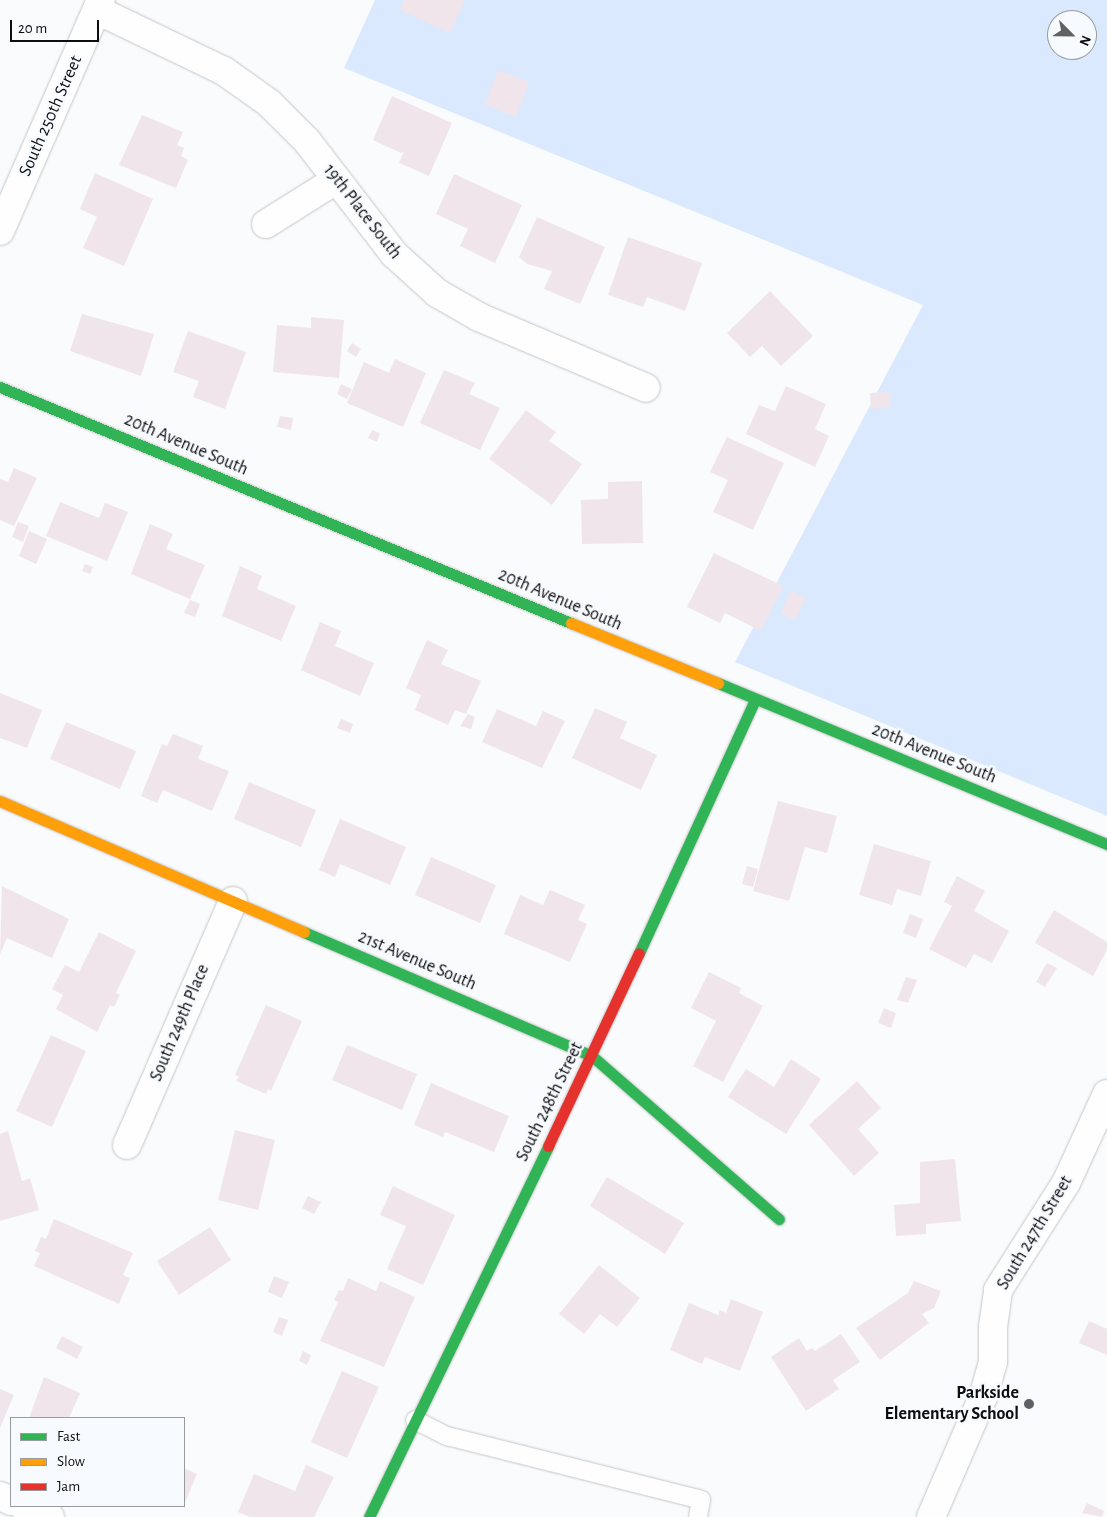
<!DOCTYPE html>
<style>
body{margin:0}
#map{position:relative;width:1107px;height:1517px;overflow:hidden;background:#f9fbfd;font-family:"Alegreya Sans",sans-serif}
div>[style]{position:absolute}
.green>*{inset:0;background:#dae9fd}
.building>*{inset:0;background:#f1e5ec}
.roads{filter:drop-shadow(0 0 1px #c5c6c8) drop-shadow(0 0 1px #c5c6c8)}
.lane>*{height:18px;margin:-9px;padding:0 9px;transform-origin:9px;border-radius:9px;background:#fefeff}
.street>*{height:28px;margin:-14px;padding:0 14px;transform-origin:14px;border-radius:14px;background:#fefeff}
.fast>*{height:11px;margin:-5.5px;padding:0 5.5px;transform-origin:5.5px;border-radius:5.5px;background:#30b455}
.slow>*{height:11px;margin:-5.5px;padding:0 5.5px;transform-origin:5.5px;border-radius:5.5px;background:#ff9f0a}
.jam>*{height:11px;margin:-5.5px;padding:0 5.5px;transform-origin:5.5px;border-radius:5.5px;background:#e5322d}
.dots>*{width:14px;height:14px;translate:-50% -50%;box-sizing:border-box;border:2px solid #f7faff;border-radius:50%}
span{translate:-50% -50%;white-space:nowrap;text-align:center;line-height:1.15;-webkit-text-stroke:5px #f7faff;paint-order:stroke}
.street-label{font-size:18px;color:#0d0e0f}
.poi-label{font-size:18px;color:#0d0e0f;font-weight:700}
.right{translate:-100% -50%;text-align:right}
.legend{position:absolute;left:10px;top:1417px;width:175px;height:90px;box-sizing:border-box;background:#f7faff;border:1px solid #999c9f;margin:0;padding:6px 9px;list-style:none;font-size:15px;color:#0d0e0f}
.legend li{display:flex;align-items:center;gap:10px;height:25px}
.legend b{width:25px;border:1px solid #999c9f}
.north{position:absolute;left:1047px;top:10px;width:50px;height:50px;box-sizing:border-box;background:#f7faff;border:1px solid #999c9f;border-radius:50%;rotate:113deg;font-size:14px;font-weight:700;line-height:20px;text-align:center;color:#0d0e0f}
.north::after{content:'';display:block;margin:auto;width:18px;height:22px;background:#606162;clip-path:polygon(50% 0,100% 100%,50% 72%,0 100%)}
.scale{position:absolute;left:10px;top:20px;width:89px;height:22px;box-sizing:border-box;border:2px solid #0d0e0f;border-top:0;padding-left:6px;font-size:15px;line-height:18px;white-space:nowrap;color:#0d0e0f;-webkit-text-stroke:4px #f7faff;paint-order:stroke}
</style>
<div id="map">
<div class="green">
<div style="clip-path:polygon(evenodd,375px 0,1107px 0,1107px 816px,735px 662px,923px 305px,344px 68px,375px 0,1057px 20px,1087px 20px,1087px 50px,1057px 50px,1057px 20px)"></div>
</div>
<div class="building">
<div style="clip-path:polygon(404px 0,465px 0,450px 33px,400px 10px)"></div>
<div style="clip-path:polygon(498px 70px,529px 82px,516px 117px,485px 105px)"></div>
<div style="clip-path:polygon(392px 96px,452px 123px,429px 176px,399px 163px,404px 151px,401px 153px,373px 140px)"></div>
<div style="clip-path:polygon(142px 115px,183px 132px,177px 145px,184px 148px,181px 156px,188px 160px,176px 188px,119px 165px)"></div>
<div style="clip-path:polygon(95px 173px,153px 199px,124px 266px,83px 248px,97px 217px,80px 209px)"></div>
<div style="clip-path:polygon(454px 174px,522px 205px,495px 263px,460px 246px,468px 229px,436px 214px)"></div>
<div style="clip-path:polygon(537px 217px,605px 247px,580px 304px,544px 289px,552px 271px,527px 264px,519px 257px)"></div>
<div style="clip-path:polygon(628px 237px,702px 263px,685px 311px,647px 297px,643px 307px,608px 295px)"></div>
<div style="clip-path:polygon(770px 291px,813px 336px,781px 366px,762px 346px,750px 357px,727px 333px)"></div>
<div style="clip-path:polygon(82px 314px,154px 334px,141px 376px,70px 351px)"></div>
<div style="clip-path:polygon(311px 317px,344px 320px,339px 378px,273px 372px,277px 325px,311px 328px)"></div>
<div style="clip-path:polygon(188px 331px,246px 352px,225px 409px,193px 397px,199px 381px,173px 372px)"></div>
<div style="clip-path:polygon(352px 343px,361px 349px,356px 357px,347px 351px)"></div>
<div style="clip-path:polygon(395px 359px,426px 373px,403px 427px,347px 403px,364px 362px,389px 373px)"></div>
<div style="clip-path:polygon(444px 370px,475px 383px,469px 394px,500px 408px,480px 450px,420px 423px)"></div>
<div style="clip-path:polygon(341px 384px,352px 389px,347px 399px,337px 394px)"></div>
<div style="clip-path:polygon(786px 386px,826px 404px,815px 429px,829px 436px,815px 467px,746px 434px,759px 405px,775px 411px)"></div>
<div style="clip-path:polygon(889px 392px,890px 408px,871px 409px,870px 393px)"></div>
<div style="clip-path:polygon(526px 410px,556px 432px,549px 441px,582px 464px,552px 505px,489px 459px)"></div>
<div style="clip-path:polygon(280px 416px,293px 418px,291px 430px,277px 427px)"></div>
<div style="clip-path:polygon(372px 430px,380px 433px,377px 442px,368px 438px)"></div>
<div style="clip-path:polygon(727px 437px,784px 463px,753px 530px,713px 512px,728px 480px,710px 472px)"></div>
<div style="clip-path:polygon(14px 468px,37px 478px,14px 526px,0 520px,0 479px,8px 482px)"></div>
<div style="clip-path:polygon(642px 481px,643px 543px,582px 544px,581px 500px,608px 499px,608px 482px)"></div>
<div style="clip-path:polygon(60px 502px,99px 518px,105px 503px,128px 512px,107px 561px,46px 536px)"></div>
<div style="clip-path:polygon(18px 522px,29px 526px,23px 542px,12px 537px)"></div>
<div style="clip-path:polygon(150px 524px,173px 534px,166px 549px,205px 565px,190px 599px,131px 574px)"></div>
<div style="clip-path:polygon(29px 531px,47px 539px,36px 564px,19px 556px)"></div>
<div style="clip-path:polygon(714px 553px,783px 586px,761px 631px,725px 613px,720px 623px,687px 607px)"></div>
<div style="clip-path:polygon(85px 564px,93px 567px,90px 574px,82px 571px)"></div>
<div style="clip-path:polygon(240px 566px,262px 576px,257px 589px,296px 606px,281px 641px,222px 616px)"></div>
<div style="clip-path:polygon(791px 591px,806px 598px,795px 620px,781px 613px)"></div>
<div style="clip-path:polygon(190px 600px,200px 604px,195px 617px,184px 613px)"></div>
<div style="clip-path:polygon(320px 622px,341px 631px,335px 646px,374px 663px,360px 696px,301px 670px)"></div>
<div style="clip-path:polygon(427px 640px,448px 650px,441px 664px,481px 681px,466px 714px,455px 710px,448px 725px,415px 710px,421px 695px,406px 688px)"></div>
<div style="clip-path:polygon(0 693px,42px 710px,27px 748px,0 738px)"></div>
<div style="clip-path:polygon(595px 708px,627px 722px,620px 738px,657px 755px,641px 790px,572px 758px)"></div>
<div style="clip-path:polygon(497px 709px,536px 726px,543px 711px,565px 721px,542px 768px,482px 742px)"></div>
<div style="clip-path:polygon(468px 714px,475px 717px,471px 729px,460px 726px)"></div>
<div style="clip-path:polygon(341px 719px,353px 724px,350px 733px,337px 728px)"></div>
<div style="clip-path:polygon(66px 722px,136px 751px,120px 789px,50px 759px)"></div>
<div style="clip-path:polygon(173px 734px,203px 746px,198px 759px,229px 771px,212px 811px,163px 790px,157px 803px,141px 796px,162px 744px,167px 746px)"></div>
<div style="clip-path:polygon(249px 782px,316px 810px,301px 847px,234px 819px)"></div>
<div style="clip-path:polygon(778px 801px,837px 816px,827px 853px,805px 847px,789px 901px,753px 891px)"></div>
<div style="clip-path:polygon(340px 819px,406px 847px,390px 885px,340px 864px,335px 877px,319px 870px)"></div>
<div style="clip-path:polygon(874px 844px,931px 861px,921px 896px,897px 889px,892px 905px,859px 895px)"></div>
<div style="clip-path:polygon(431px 857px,496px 885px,480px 923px,415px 895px)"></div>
<div style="clip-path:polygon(747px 866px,758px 869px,753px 887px,742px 884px)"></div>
<div style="clip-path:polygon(957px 876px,985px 891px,974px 911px,1009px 931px,992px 963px,974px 954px,966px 968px,929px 949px,952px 906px,944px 902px)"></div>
<div style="clip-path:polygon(2px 886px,69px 919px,52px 958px,7px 938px,0 954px)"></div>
<div style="clip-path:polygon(550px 890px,585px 905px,578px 920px,587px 924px,570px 962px,504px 934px,520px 895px,543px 905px)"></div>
<div style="clip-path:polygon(1054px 910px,1107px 942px,1107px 950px,1093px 976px,1035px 943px)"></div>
<div style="clip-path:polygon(910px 914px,923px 919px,916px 938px,903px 933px)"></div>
<div style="clip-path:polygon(99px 932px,136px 951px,116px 993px,120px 995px,114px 1007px,110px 1005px,97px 1032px,56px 1009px,63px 995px,52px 989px,65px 965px,79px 972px)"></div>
<div style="clip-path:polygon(1047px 963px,1057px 968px,1045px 987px,1036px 982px)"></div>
<div style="clip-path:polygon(709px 972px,741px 988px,739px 993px,763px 1006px,723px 1082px,693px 1066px,716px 1021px,691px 1008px)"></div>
<div style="clip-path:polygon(906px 977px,917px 980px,908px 1003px,897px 1000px)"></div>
<div style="clip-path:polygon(266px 1005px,302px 1021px,271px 1091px,268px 1089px,266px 1094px,236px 1081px,239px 1077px,235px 1075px)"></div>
<div style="clip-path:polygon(884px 1008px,896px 1013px,891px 1028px,878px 1023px)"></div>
<div style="clip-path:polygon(51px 1035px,86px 1051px,52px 1127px,16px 1111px)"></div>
<div style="clip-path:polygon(347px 1045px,417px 1074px,402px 1110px,332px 1080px)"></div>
<div style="clip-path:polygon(791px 1059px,821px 1079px,786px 1134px,728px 1097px,746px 1069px,774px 1087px)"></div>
<div style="clip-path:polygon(857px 1081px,881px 1108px,858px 1129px,879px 1153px,854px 1176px,809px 1125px)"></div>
<div style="clip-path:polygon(431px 1083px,509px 1116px,494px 1152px,445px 1132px,443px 1137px,414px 1125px)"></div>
<div style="clip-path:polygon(235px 1130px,275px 1140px,258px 1210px,218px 1200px)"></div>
<div style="clip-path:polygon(8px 1131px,22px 1181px,30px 1178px,39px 1210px,0 1221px,0 1134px)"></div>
<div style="clip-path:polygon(955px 1159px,961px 1221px,926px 1224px,926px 1234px,896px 1236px,894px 1205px,920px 1203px,920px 1162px)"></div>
<div style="clip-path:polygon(607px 1177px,684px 1223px,665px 1254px,590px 1206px)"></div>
<div style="clip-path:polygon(393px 1186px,455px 1215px,423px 1285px,387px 1269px,406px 1226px,380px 1215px)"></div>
<div style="clip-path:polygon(308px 1196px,321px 1202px,314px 1214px,302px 1208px)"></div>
<div style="clip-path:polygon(54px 1219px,133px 1253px,123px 1275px,130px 1278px,119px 1304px,34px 1266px,40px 1253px,35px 1251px,41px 1237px,46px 1239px)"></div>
<div style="clip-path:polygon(210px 1227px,231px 1260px,179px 1295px,157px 1261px)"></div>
<div style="clip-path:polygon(599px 1265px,640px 1298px,617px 1327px,600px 1314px,584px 1334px,559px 1314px)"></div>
<div style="clip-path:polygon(274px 1276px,289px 1282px,282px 1298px,268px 1292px)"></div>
<div style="clip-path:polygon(348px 1278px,376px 1291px,380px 1281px,415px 1297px,384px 1367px,320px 1341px,338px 1302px,334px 1300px,339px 1290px,343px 1291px)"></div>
<div style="clip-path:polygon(914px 1281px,941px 1291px,934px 1308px,922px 1314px,929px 1323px,880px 1360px,856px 1328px,908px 1293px)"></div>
<div style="clip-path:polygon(731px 1299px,763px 1312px,740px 1371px,705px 1357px,702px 1364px,670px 1350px,689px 1303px,718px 1315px,720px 1310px,726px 1313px)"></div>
<div style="clip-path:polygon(279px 1317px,288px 1320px,282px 1336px,273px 1332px)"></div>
<div style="clip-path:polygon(1089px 1321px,1107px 1329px,1107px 1355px,1079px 1343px)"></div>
<div style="clip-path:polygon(841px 1334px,860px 1362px,833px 1380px,839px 1389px,806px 1411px,771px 1357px,799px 1338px,807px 1351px,812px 1348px,815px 1351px)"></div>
<div style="clip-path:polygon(62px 1336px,83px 1347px,77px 1359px,56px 1348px)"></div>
<div style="clip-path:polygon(303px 1351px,311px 1355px,307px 1365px,299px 1361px)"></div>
<div style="clip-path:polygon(342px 1371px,379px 1387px,347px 1458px,311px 1442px)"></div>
<div style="clip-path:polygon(44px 1377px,80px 1393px,69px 1418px,29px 1418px)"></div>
<div style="clip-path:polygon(0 1389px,14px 1395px,0 1428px)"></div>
<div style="clip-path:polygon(306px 1465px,334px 1477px,314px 1517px,250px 1517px,238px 1512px,254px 1474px,295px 1491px)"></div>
<div style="clip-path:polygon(184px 1468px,197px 1474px,184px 1505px)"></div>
<div style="clip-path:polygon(1087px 1503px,1104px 1511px,1102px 1517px,1082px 1513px)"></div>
</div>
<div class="roads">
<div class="lane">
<div style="left:415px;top:1420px;width:36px;rotate:27deg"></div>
<div style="left:447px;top:1436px;width:262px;rotate:14.1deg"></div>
<div style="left:701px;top:1500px;width:17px;rotate:100deg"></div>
</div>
<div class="street">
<div style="left:97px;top:10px;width:141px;rotate:25.7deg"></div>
<div style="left:224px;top:71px;width:55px;rotate:35.4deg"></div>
<div style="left:269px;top:103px;width:54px;rotate:45deg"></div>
<div style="left:307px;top:141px;width:143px;rotate:52.4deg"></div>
<div style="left:394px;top:254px;width:58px;rotate:42.2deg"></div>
<div style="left:437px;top:293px;width:48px;rotate:29.7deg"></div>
<div style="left:479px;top:317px;width:181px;rotate:23deg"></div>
<div style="left:266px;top:224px;width:83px;rotate:-32.2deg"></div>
<div style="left:0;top:231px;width:252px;rotate:-66.4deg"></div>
<div style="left:127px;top:1145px;width:266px;rotate:-66.5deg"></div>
<div style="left:0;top:1496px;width:12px;rotate:24deg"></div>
<div style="left:23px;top:1506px;width:29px;rotate:22deg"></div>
<div style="left:931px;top:1517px;width:131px;rotate:-66.6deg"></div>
<div style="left:983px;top:1397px;width:36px;rotate:-74deg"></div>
<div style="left:993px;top:1362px;width:35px;rotate:-90deg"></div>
<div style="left:993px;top:1327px;width:37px;rotate:-82deg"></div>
<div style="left:998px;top:1290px;width:127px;rotate:-57.6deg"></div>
<div style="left:1066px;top:1183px;width:98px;rotate:-65.3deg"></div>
</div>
<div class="fast">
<div style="left:0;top:387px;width:618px;rotate:22.46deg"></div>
<div style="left:718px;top:683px;width:421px;rotate:22.5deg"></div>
<div style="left:304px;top:932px;width:314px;rotate:23.3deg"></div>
<div style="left:592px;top:1056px;width:248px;rotate:41.1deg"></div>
<div style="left:639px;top:953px;width:278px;rotate:-65.4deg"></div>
<div style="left:369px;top:1517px;width:412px;rotate:-64.2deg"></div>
</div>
<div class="slow">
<div style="left:571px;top:623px;width:159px;rotate:22.2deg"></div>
<div style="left:0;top:801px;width:331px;rotate:23.3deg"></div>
</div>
<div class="jam">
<div style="left:548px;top:1146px;width:213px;rotate:-64.8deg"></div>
</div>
</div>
<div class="dots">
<div style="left:1029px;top:1404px;background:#606162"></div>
</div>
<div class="street-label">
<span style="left:51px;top:116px;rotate:-66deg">South 250th Street</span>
<span style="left:362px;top:212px;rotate:52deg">19th Place South</span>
<span style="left:186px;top:445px;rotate:23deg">20th Avenue South</span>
<span style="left:560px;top:600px;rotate:23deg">20th Avenue South</span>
<span style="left:934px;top:754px;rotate:22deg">20th Avenue South</span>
<span style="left:417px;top:961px;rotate:23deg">21st Avenue South</span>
<span style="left:180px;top:1023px;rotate:-67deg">South 249th Place</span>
<span style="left:550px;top:1102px;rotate:-64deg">South 248th Street</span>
<span style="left:1035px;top:1233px;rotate:-59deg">South 247th Street</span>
</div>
<div class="poi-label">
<span class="right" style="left:1019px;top:1404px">Parkside<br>Elementary School</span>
</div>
<ul class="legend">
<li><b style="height:6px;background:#30b455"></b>Fast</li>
<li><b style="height:6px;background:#ff9f0a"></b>Slow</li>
<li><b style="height:6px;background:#e5322d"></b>Jam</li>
</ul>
<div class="north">N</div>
<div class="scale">20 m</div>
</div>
